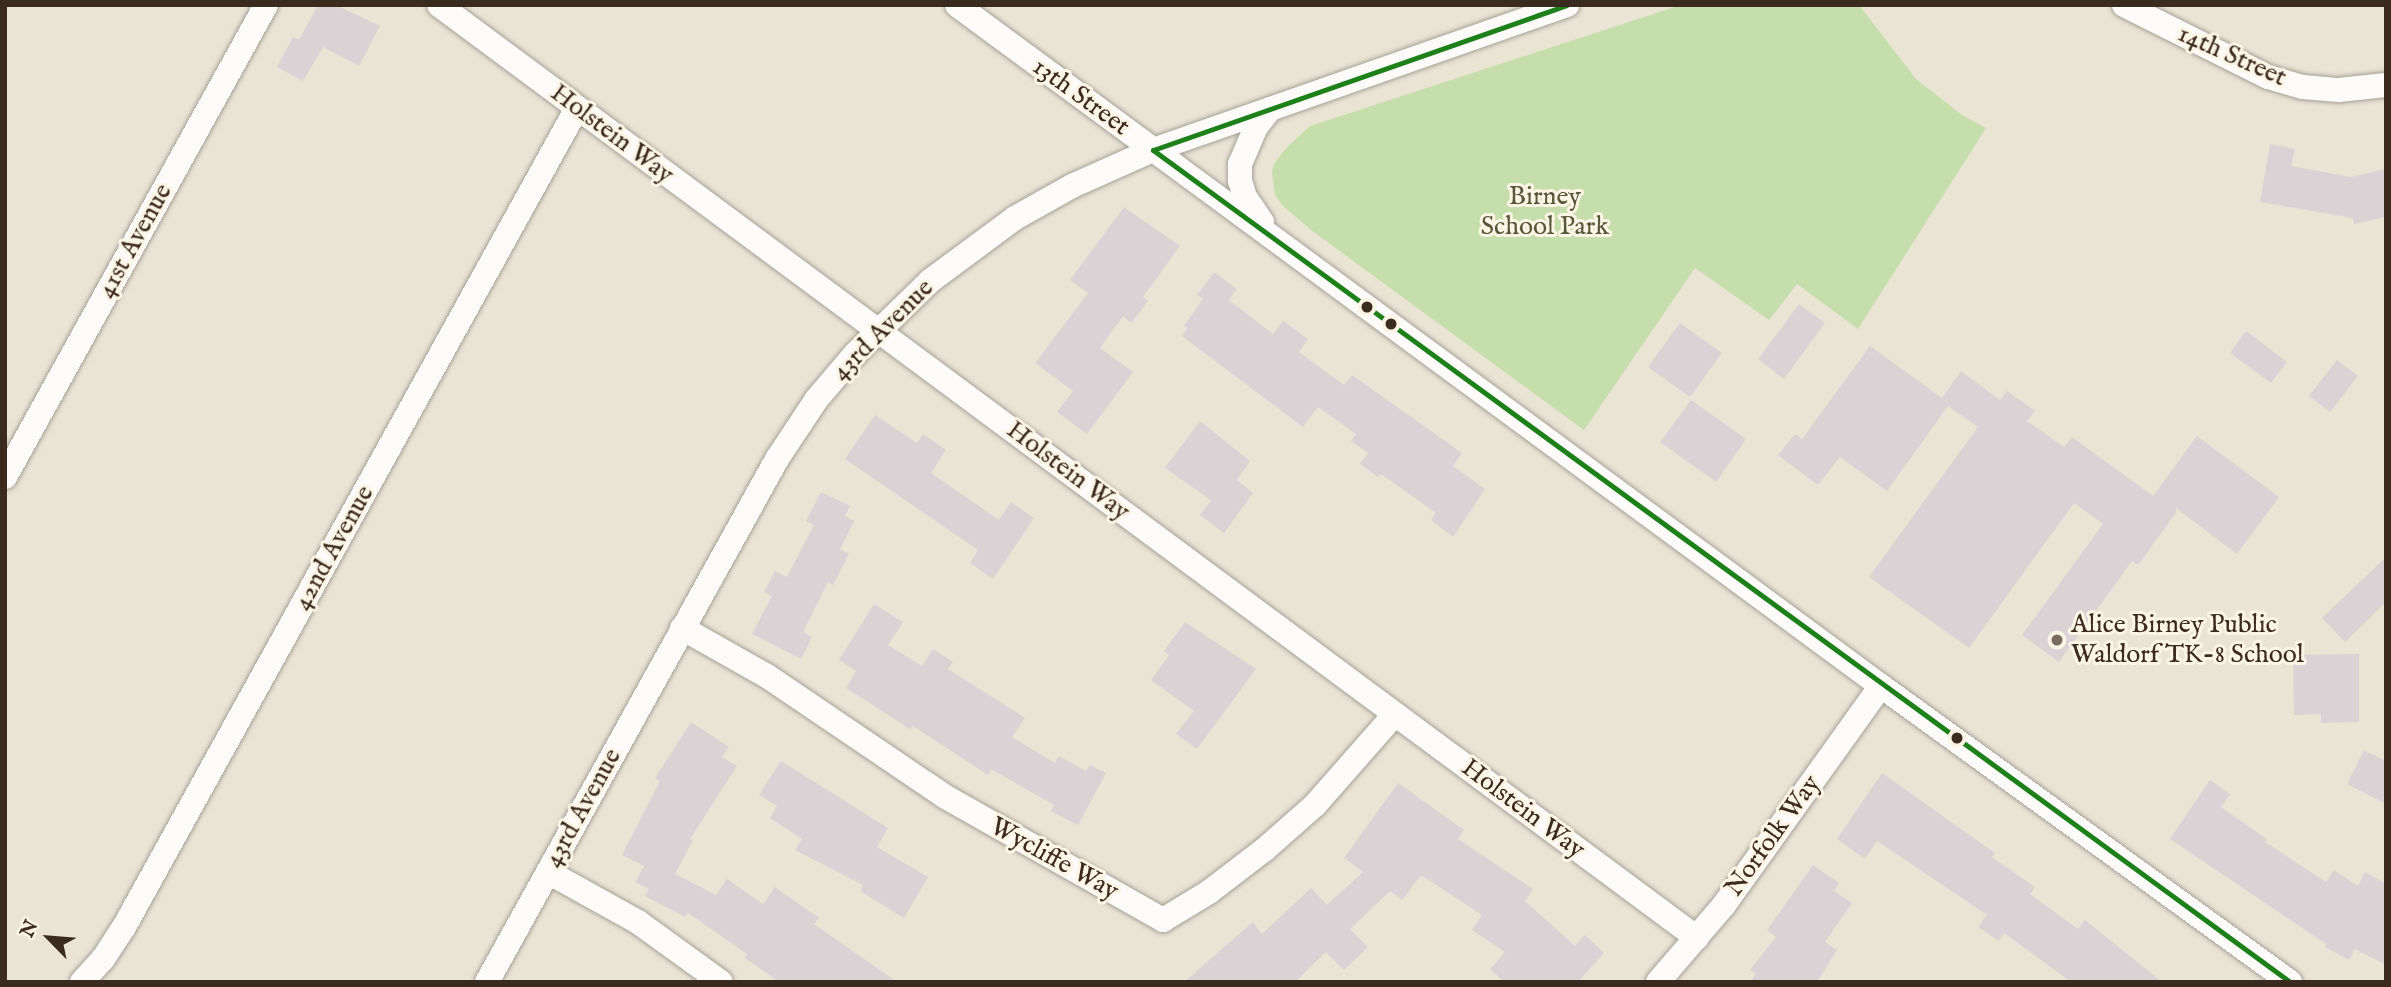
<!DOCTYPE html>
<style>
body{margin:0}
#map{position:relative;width:2391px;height:987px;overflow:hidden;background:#eae4d5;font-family:"IM FELL English",serif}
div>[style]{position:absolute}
.green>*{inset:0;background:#c5deab}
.building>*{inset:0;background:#dad2d4}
.roads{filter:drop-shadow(0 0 2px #a7a197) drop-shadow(0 0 2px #a7a197)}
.minor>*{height:24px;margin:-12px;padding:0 12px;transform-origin:12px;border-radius:12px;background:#fcfbf9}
.bus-1>*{height:5px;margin:-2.5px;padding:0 2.5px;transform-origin:2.5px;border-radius:2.5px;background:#1e8019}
.dots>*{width:19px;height:19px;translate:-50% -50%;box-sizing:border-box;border:4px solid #fcf5e5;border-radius:50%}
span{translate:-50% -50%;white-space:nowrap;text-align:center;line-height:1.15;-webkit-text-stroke:6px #fcf5e5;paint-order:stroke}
.street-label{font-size:26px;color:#3b2a1e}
.park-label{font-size:26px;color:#565639}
.poi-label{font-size:26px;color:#3b2a1e}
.left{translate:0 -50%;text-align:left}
.frame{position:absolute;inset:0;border:7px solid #3b2a1e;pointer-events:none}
.north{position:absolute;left:14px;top:903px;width:70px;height:70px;-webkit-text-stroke:5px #fcf5e5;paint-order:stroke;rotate:295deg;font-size:19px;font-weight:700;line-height:28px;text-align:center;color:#3b2a1e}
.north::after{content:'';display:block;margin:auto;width:24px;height:32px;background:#3b2a1e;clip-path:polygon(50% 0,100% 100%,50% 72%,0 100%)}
</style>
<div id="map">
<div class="green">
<div style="clip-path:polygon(1681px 5px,1859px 5px,1916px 79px,1962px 115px,1986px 128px,1858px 329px,1797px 284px,1769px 320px,1695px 268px,1584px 430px,1311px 230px,1282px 205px,1275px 195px,1272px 172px,1274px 164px,1286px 148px,1310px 126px)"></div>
</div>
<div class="building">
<div style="clip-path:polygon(318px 5px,336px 5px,380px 26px,359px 66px,323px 47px,303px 81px,277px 67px,293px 37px,299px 40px)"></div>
<div style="clip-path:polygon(2270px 144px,2295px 149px,2291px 166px,2351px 177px,2386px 169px,2386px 217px,2354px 224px,2353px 218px,2260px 202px)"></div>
<div style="clip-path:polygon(1124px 207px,1180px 246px,1143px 297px,1148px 301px,1131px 323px,1123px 316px,1100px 348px,1133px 372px,1087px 434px,1057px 412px,1073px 391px,1035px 363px,1088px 293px,1070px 280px)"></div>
<div style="clip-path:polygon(1214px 272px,1237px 289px,1229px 300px,1273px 334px,1283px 321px,1308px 339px,1299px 352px,1344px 385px,1352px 375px,1462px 453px,1453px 466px,1485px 489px,1453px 537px,1431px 520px,1436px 513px,1381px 474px,1378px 477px,1360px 464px,1368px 453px,1351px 441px,1356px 434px,1318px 407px,1303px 427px,1182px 336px,1187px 328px,1184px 326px,1203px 299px,1197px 295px)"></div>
<div style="clip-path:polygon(1799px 304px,1825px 323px,1784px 379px,1758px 359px)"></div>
<div style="clip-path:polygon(1680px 323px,1722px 353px,1690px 397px,1648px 367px)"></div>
<div style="clip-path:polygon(2246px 331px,2287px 362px,2271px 383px,2230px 353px)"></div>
<div style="clip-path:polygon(1870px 346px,1942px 398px,1961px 371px,2000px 400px,2007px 391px,2035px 411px,2027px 421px,2064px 447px,2072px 437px,2153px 496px,2197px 436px,2279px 497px,2237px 554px,2176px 508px,2176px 513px,2138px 565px,2132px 561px,2059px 662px,2022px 635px,2103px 524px,2074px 503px,1969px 648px,1869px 577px,1978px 427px,1948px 406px,1887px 491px,1840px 457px,1818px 485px,1778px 455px,1795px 434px,1802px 439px)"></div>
<div style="clip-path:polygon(2337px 360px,2358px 376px,2330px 412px,2309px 396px)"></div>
<div style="clip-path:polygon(1691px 400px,1746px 439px,1716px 482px,1660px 442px)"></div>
<div style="clip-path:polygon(875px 415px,917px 443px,923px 434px,946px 450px,931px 473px,999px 520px,1011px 502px,1034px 518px,993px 579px,970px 563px,978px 550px,845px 459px)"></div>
<div style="clip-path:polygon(1200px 421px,1250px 461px,1237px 480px,1253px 493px,1224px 533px,1200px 515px,1211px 500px,1165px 468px)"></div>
<div style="clip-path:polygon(821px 492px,850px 506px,845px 516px,854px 521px,840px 549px,849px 554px,833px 585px,828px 582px,803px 632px,812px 637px,801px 659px,752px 634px,772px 596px,764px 592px,775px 571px,787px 577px,814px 525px,806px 521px)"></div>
<div style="clip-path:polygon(2386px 557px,2386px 602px,2345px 642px,2322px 618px)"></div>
<div style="clip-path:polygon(874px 604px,903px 622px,888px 645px,922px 666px,933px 649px,953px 662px,948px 669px,1025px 718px,1012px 737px,1055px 763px,1059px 756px,1086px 771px,1090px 765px,1106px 773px,1078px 825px,1051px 811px,1054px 805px,991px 769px,988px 775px,913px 726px,910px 729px,846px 688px,856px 671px,839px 660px)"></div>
<div style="clip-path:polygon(1185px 622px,1256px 669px,1197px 749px,1176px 734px,1194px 711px,1151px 680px,1169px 655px,1164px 651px)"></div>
<div style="clip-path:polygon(2359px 654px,2359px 722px,2321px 723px,2321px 714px,2294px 715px,2293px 655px)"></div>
<div style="clip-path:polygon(691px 722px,729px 747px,722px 757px,737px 766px,690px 839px,693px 840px,675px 874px,716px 895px,727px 879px,763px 904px,775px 887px,819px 918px,814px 924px,897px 982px,779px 982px,745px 958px,747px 954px,688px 913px,685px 917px,645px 896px,649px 889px,635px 882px,644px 866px,622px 855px,660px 781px,655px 778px)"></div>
<div style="clip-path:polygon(2364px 750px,2386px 761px,2386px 804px,2347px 784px)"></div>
<div style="clip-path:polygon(781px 761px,888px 828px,877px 847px,928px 877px,904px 918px,860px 891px,863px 885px,795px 850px,802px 839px,770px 818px,777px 806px,759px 795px)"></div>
<div style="clip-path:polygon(1882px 773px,1995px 853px,1992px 857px,2035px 887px,2030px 894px,2078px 929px,2085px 920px,2162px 982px,2071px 982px,2004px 933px,1999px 941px,1978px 927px,1987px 915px,1877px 841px,1865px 859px,1837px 839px)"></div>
<div style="clip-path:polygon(2210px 780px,2230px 794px,2221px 807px,2267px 839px,2265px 842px,2326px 882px,2334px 870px,2358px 886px,2365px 872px,2386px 884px,2386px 965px,2355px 949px,2349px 960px,2325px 947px,2326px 944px,2170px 839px)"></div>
<div style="clip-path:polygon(1398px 783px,1464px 830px,1458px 839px,1533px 889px,1525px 901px,1575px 946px,1585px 935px,1604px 953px,1578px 982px,1504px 982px,1490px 969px,1505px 952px,1472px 930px,1482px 915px,1421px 875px,1402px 900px,1390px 891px,1350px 929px,1368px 947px,1344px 970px,1326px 952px,1295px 982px,1184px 982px,1253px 922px,1262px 934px,1311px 888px,1327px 905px,1363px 872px,1344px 858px)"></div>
<div style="clip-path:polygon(1813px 865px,1839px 883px,1834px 891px,1852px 903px,1825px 942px,1837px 950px,1817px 982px,1750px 982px,1756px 974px,1750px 970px,1776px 937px,1767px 930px)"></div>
</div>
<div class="roads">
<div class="minor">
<div style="left:439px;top:5px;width:1566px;rotate:36.56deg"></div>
<div style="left:957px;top:5px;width:1148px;rotate:36.39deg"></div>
<div style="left:1881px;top:686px;width:505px;rotate:35.89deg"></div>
<div style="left:2124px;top:5px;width:161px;rotate:26.6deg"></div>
<div style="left:2268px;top:77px;width:36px;rotate:16deg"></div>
<div style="left:2303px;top:87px;width:36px;rotate:5deg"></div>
<div style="left:2339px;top:90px;width:47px;rotate:-6.1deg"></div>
<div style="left:1262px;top:222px;width:30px;rotate:-124deg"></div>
<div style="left:1245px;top:197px;width:17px;rotate:-107deg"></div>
<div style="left:1240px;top:181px;width:17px;rotate:-90deg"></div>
<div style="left:1240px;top:164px;width:40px;rotate:-66.6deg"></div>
<div style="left:1256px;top:127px;width:23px;rotate:-52deg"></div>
<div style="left:5px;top:477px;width:539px;rotate:-61.06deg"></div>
<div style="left:682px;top:628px;width:98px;rotate:29.5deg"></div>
<div style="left:767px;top:676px;width:214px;rotate:34.1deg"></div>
<div style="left:944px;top:796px;width:252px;rotate:29.5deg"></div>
<div style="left:1163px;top:920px;width:54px;rotate:-31.3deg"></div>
<div style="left:1209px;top:892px;width:69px;rotate:-37.4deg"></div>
<div style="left:1264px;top:850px;width:68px;rotate:-41.4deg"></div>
<div style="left:1315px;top:805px;width:121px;rotate:-48.7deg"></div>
<div style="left:548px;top:872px;width:103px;rotate:29.1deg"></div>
<div style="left:638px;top:922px;width:102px;rotate:35.9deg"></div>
<div style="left:82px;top:982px;width:31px;rotate:-48deg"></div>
<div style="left:103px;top:959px;width:38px;rotate:-57deg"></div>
<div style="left:124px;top:927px;width:936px;rotate:-61.05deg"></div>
<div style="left:487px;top:982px;width:598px;rotate:-60.99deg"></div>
<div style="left:777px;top:459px;width:71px;rotate:-56.5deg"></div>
<div style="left:816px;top:400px;width:60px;rotate:-49.7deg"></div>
<div style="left:855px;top:354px;width:105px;rotate:-44.2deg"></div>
<div style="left:930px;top:281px;width:106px;rotate:-36.5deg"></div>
<div style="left:1015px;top:218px;width:65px;rotate:-29.3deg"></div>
<div style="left:1072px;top:186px;width:89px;rotate:-24deg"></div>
<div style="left:1153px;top:150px;width:439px;rotate:-19.3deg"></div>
<div style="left:1658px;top:982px;width:101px;rotate:-49.4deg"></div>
<div style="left:1724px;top:905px;width:269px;rotate:-54.4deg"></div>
</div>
</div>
<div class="bus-1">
<div style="left:1153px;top:150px;width:1409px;rotate:36.19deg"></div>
<div style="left:1153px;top:150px;width:438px;rotate:-19.3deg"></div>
</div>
<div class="dots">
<div style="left:1367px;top:307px;background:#3b2a1e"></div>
<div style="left:1391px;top:324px;background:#3b2a1e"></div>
<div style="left:2057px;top:640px;background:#786b5e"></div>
<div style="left:1957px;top:738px;background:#3b2a1e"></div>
</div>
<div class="street-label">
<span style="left:2232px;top:56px;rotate:24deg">14th Street</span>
<span style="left:1081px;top:97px;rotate:36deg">13th Street</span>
<span style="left:612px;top:134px;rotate:37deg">Holstein Way</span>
<span style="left:135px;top:241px;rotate:-61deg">41st Avenue</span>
<span style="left:883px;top:330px;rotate:-45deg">43rd Avenue</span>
<span style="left:1068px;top:471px;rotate:37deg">Holstein Way</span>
<span style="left:334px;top:548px;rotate:-61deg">42nd Avenue</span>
<span style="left:583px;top:808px;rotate:-61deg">43rd Avenue</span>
<span style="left:1523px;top:809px;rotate:37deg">Holstein Way</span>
<span style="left:1773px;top:836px;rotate:-54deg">Norfolk Way</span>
<span style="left:1054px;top:859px;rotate:29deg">Wycliffe Way</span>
</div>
<div class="park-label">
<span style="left:1545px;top:212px">Birney<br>School Park</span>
</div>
<div class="poi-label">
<span class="left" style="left:2071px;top:640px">Alice Birney Public<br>Waldorf TK-8 School</span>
</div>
<div class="frame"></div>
<div class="north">N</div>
</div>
